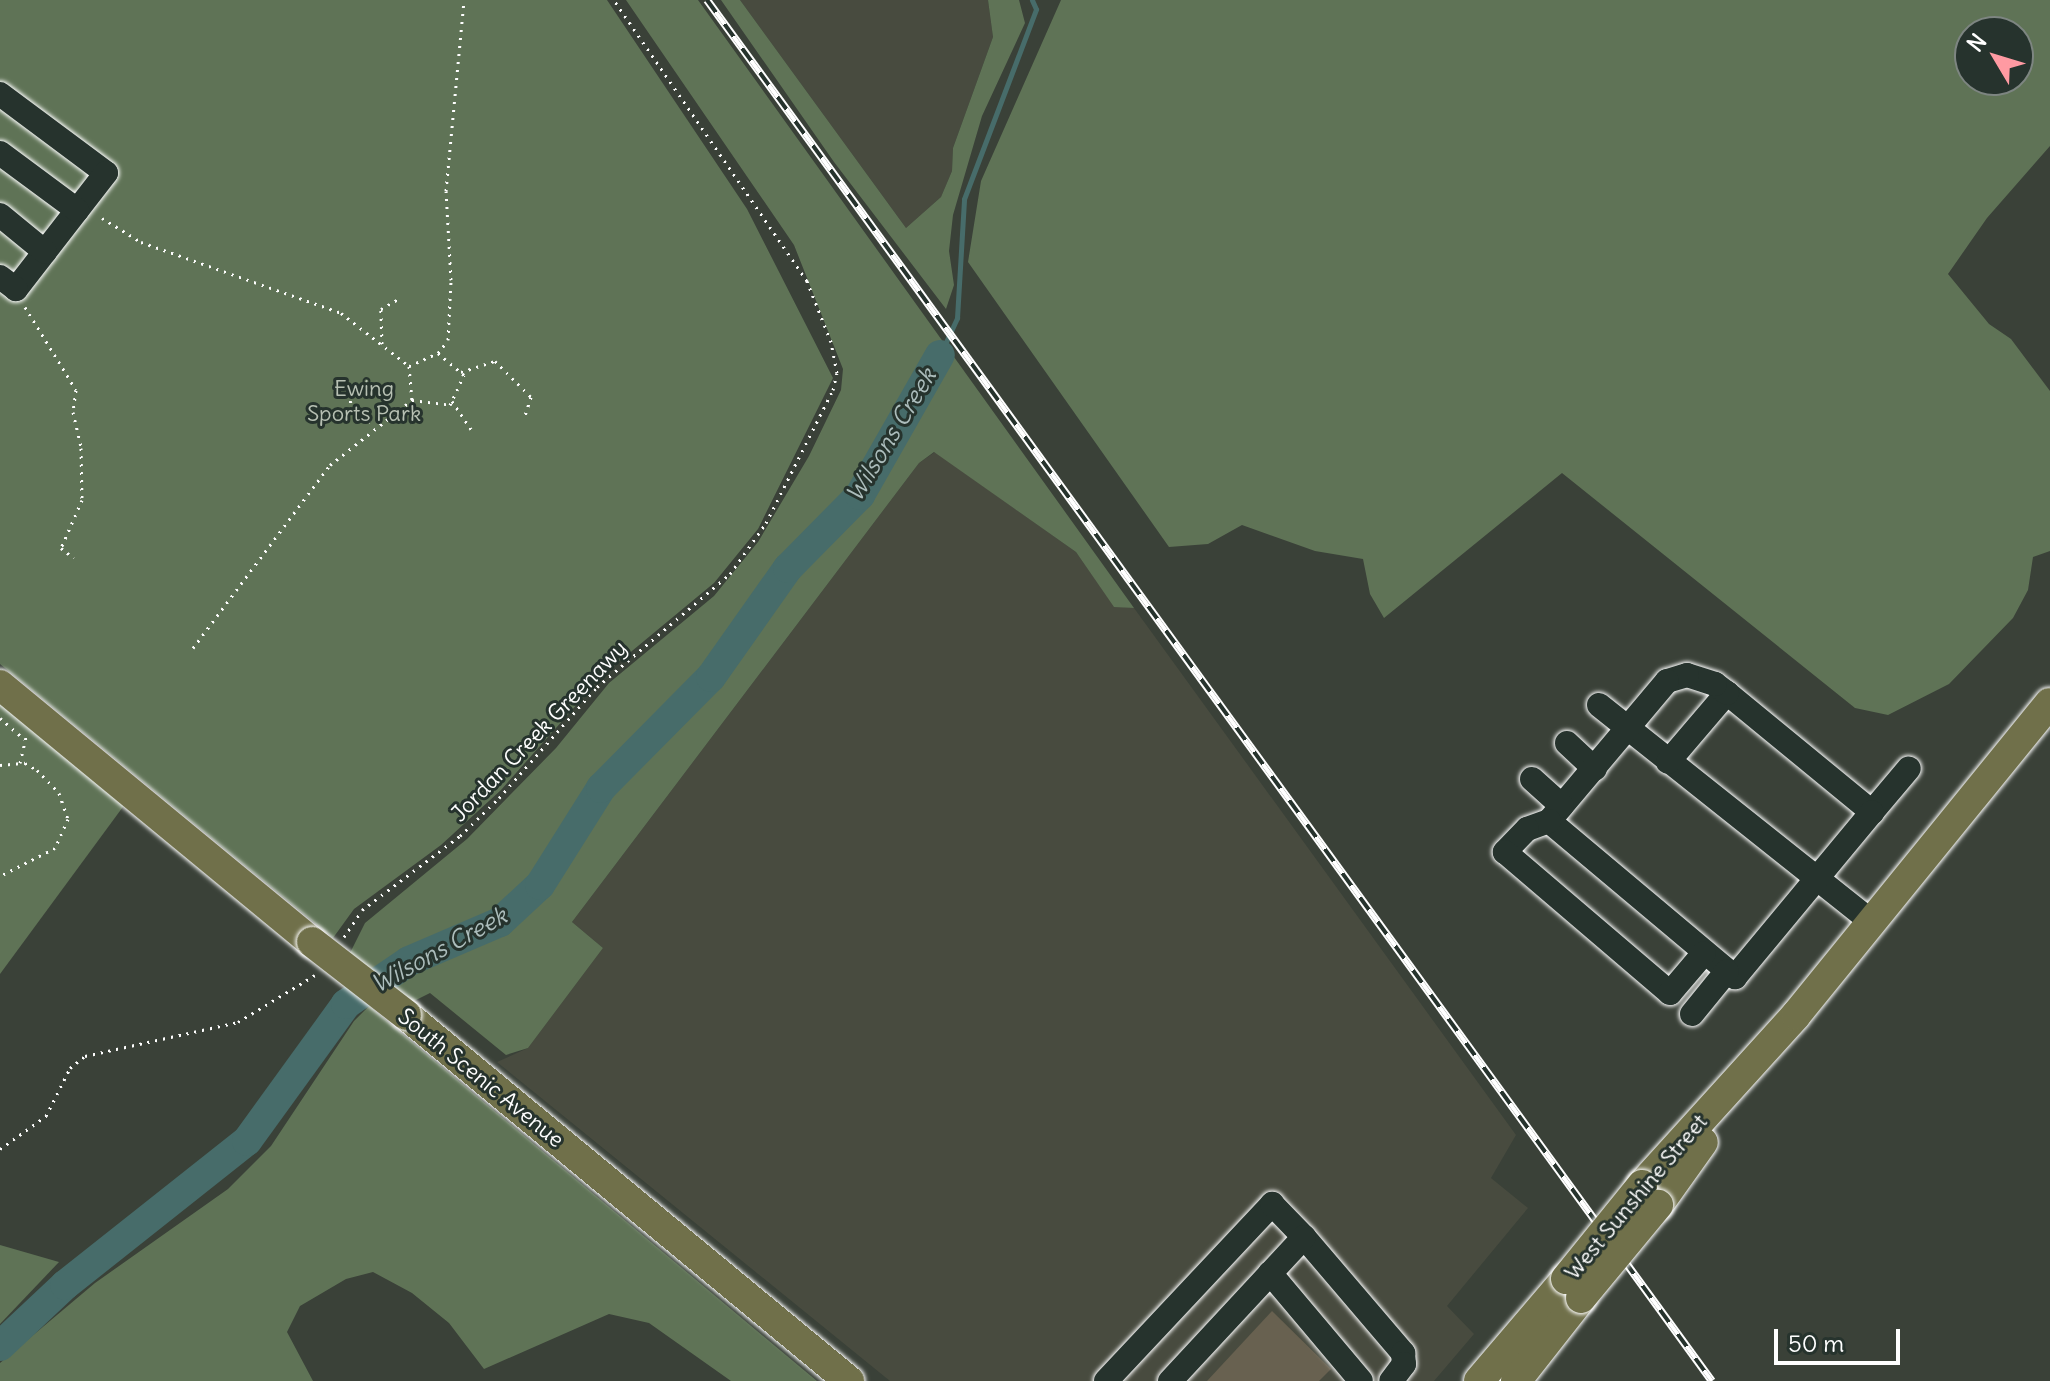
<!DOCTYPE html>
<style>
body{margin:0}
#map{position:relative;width:2050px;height:1381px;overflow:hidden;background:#3a4138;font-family:Delius,sans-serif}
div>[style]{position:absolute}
.built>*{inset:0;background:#484b3f}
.green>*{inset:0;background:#5f7356}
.stream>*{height:5px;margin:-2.5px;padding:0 2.5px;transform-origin:2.5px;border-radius:2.5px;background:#476c6a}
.river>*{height:30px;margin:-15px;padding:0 15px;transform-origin:15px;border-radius:15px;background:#476c6a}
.building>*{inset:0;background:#686150}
.path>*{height:3px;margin-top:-1.5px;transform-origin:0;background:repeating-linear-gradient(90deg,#fff 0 2px,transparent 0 8px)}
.roads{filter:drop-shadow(0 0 2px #fff) drop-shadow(0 0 2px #fff)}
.minor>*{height:24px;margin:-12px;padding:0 12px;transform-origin:12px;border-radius:12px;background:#26332d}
.major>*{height:30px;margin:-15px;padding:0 15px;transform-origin:15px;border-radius:15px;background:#70704a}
.rail>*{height:8px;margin-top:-4px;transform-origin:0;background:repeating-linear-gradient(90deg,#26332d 0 15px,#fff 0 30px);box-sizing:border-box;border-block:2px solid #fff}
.bridges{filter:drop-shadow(0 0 2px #fff) drop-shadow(0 0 2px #fff)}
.major-bridge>*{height:30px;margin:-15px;padding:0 15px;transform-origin:15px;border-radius:15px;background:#70704a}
span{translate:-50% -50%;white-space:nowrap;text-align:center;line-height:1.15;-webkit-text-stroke:6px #26332d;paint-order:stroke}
.park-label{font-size:22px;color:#b7c0b3}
.street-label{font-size:22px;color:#fff}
.water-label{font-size:24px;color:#acbdbc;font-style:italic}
.north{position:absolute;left:1954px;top:16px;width:80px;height:80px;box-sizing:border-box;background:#26332d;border:2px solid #7d8581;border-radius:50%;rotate:308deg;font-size:22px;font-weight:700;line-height:32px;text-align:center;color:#fff}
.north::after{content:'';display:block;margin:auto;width:28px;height:36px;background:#ff9aa2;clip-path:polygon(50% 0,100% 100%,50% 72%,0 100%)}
.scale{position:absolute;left:1774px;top:1329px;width:126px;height:36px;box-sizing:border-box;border:4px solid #fff;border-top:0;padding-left:10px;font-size:24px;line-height:28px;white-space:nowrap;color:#fff;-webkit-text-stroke:6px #26332d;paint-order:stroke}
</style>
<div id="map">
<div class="built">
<div style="clip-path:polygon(740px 0,988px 0,993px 37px,953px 148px,952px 171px,941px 197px,906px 228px)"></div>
<div style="clip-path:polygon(935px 452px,1076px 552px,1114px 606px,1134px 608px,1516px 1135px,1491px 1178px,1528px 1208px,1447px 1306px,1474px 1334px,1434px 1381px,890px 1381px,497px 1062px,528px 1048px,603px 948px,572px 922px,919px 463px)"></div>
</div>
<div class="green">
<div style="clip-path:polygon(0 0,607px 0,747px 209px,833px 378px,758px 529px,714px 583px,603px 675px,501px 790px,441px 845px,354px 909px,333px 938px,0 664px)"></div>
<div style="clip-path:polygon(626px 0,698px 0,1134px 608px,1114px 607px,1076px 552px,934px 452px,919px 463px,572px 922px,603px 948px,528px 1048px,506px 1055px,430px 993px,410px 1003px,350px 953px,365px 923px,467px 839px,556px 748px,609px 683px,714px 596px,758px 542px,809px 456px,841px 390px,843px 369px,794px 245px)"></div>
<div style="clip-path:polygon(721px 0,740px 0,906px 228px,941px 197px,952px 171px,953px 148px,993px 37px,988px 0,1019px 0,1025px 23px,982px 116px,953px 215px,949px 251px,954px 285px,946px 309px,834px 162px)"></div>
<div style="clip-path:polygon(evenodd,1061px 0,2050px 0,2050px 146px,1987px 218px,1948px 274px,1989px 324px,2011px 339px,2050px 391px,2050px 551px,2033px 557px,2028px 590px,2013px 618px,1949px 684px,1888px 715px,1855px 708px,1562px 473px,1384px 618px,1370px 594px,1363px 559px,1315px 551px,1242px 525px,1208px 544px,1169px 547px,968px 262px,981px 181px,1061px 0,1970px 32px,2018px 32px,2018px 80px,1970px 80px,1970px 32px)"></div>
<div style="clip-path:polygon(0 702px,128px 800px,0 974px)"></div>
<div style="clip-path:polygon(369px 1006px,817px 1381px,731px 1381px,649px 1323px,609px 1314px,484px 1369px,449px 1323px,412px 1293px,373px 1272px,346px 1279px,300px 1306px,287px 1332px,313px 1381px,0 1381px,0 1363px,95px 1283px,228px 1189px,271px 1146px,354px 1021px)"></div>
<div style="clip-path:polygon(0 1245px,59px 1262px,0 1324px)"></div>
</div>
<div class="stream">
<div style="left:940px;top:355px;width:41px;rotate:-65.3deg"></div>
<div style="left:957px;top:318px;width:119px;rotate:-86.6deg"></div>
<div style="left:964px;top:199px;width:203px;rotate:-69.2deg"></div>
<div style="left:1036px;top:9px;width:10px;rotate:-114deg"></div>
</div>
<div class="river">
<div style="left:0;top:1346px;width:89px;rotate:-43.2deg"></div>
<div style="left:65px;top:1285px;width:232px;rotate:-38.4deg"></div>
<div style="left:247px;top:1141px;width:169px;rotate:-54.1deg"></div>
<div style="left:346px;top:1004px;width:76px;rotate:-34.3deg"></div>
<div style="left:409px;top:961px;width:99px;rotate:-23.2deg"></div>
<div style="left:500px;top:922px;width:54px;rotate:-42.8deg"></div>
<div style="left:540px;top:885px;width:115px;rotate:-57.8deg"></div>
<div style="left:601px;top:788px;width:156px;rotate:-45.3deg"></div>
<div style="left:711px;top:677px;width:133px;rotate:-54.8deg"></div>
<div style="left:788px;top:568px;width:103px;rotate:-45.4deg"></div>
<div style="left:860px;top:495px;width:161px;rotate:-60.3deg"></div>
</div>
<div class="building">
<div style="clip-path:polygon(1272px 1311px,1331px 1369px,1319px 1381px,1207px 1381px)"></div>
</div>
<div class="path">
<div style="left:102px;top:218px;width:46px;rotate:31.6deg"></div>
<div style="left:141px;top:242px;width:212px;rotate:19.5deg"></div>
<div style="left:341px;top:313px;width:86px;rotate:37.9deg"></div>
<div style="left:409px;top:366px;width:32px;rotate:-24deg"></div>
<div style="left:438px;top:353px;width:16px;rotate:-52deg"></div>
<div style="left:448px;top:340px;width:60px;rotate:-87.1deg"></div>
<div style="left:451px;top:280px;width:89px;rotate:-93.2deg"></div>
<div style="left:446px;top:191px;width:192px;rotate:-84.6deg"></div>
<div style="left:25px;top:307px;width:97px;rotate:58.4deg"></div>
<div style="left:76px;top:390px;width:22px;rotate:98deg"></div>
<div style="left:73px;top:412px;width:37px;rotate:77deg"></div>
<div style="left:81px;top:448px;width:52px;rotate:88.9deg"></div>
<div style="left:82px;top:500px;width:52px;rotate:113.6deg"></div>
<div style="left:61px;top:548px;width:16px;rotate:38deg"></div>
<div style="left:382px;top:344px;width:35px;rotate:-92deg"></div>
<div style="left:381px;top:309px;width:20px;rotate:-30deg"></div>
<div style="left:409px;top:366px;width:34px;rotate:85deg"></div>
<div style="left:412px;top:400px;width:38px;rotate:7deg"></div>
<div style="left:450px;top:405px;width:33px;rotate:-65deg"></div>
<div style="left:464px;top:375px;width:34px;rotate:-140deg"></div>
<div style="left:461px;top:372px;width:36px;rotate:-18deg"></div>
<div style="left:495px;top:361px;width:51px;rotate:45deg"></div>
<div style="left:531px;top:397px;width:23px;rotate:108deg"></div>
<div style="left:348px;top:393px;width:22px;rotate:74deg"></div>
<div style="left:354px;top:414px;width:21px;rotate:25deg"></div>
<div style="left:452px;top:401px;width:36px;rotate:56deg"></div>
<div style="left:193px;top:648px;width:229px;rotate:-53.2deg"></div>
<div style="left:330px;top:465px;width:105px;rotate:-38.4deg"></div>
<div style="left:0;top:718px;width:32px;rotate:41deg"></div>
<div style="left:20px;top:763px;width:28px;rotate:-77deg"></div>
<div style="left:0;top:765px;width:25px;rotate:-5deg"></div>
<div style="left:25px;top:763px;width:14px;rotate:30deg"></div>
<div style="left:37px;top:770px;width:32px;rotate:46deg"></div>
<div style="left:59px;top:793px;width:28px;rotate:71deg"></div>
<div style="left:68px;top:819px;width:32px;rotate:114deg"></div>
<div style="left:55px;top:848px;width:62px;rotate:153deg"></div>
<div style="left:344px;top:937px;width:32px;rotate:-56deg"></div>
<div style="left:362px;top:910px;width:123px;rotate:-37.1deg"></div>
<div style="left:460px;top:836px;width:54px;rotate:-44.3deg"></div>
<div style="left:499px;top:798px;width:148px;rotate:-48.6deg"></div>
<div style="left:597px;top:687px;width:175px;rotate:-40.4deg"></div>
<div style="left:730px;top:574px;width:62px;rotate:-54.8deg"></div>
<div style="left:766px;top:523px;width:149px;rotate:-63.3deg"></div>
<div style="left:833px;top:390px;width:17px;rotate:-77deg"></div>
<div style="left:837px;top:373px;width:32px;rotate:-101deg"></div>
<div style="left:831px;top:342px;width:66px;rotate:-111.5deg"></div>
<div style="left:807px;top:281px;width:341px;rotate:-124.5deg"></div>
<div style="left:0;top:1149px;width:57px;rotate:-35.7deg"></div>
<div style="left:46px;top:1116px;width:54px;rotate:-63.4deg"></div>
<div style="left:70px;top:1068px;width:19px;rotate:-39deg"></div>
<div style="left:85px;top:1056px;width:157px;rotate:-12.5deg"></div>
<div style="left:238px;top:1022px;width:90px;rotate:-31.4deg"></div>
</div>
<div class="roads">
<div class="minor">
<div style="left:0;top:94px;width:132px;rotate:36.7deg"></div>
<div style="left:106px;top:173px;width:147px;rotate:127.8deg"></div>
<div style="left:16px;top:289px;width:20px;rotate:-143deg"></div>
<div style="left:0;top:153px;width:96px;rotate:36.5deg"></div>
<div style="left:0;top:215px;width:58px;rotate:39.4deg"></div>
<div style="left:1727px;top:693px;width:188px;rotate:39.4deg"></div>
<div style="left:1872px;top:812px;width:57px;rotate:-49.9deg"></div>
<div style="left:1599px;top:705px;width:349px;rotate:38.5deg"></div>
<div style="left:1567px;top:743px;width:38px;rotate:43deg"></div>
<div style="left:1668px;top:762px;width:91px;rotate:-49.5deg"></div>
<div style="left:1727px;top:693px;width:15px;rotate:-143deg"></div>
<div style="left:1715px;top:684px;width:29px;rotate:-162deg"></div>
<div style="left:1687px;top:675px;width:21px;rotate:163deg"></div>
<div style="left:1667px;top:681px;width:183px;rotate:130.1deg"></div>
<div style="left:1549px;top:821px;width:243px;rotate:40deg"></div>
<div style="left:1735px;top:977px;width:214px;rotate:-50.3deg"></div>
<div style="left:1532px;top:779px;width:40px;rotate:42deg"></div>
<div style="left:1549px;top:821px;width:23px;rotate:160deg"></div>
<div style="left:1527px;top:829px;width:32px;rotate:134deg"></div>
<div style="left:1505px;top:852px;width:217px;rotate:40.5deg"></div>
<div style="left:1670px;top:993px;width:52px;rotate:-49.6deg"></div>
<div style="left:1692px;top:1014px;width:55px;rotate:-50.9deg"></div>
<div style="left:1304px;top:1237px;width:153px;rotate:49.5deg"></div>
<div style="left:1403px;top:1353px;width:11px;rotate:85deg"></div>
<div style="left:1404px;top:1364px;width:21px;rotate:127deg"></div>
<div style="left:1270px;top:1273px;width:141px;rotate:49.9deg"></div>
<div style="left:1106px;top:1381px;width:243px;rotate:-46.8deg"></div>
<div style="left:1272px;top:1204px;width:46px;rotate:45.9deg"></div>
<div style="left:1304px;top:1237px;width:197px;rotate:132.9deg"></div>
</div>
<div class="major">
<div style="left:0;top:685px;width:404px;rotate:39.5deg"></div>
<div style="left:406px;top:1015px;width:575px;rotate:39.56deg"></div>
<div style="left:1642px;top:1185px;width:229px;rotate:-47.8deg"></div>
<div style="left:1796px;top:1015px;width:402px;rotate:-50.9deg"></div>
<div style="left:1658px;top:1205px;width:77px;rotate:-54.5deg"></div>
<div style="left:1479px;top:1381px;width:134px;rotate:-49.5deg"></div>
<div style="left:1516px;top:1381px;width:105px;rotate:-51.9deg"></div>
</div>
</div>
<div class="rail">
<div style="left:707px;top:0;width:1708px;rotate:53.96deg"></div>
</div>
<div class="bridges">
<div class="major-bridge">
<div style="left:312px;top:942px;width:119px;rotate:37.8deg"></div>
<div style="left:1566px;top:1279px;width:121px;rotate:-51deg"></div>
<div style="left:1581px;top:1298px;width:121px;rotate:-50.4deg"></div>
</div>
</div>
<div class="park-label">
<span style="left:364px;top:401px">Ewing<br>Sports Park</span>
</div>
<div class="street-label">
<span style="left:539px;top:731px;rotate:-46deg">Jordan Creek Greenawy</span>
<span style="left:481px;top:1078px;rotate:39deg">South Scenic Avenue</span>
<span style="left:1636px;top:1197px;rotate:-50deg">West Sunshine Street</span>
</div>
<div class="water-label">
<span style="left:891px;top:435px;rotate:-59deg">Wilsons Creek</span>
<span style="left:439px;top:950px;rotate:-29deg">Wilsons Creek</span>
</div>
<div class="north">N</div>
<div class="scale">50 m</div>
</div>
